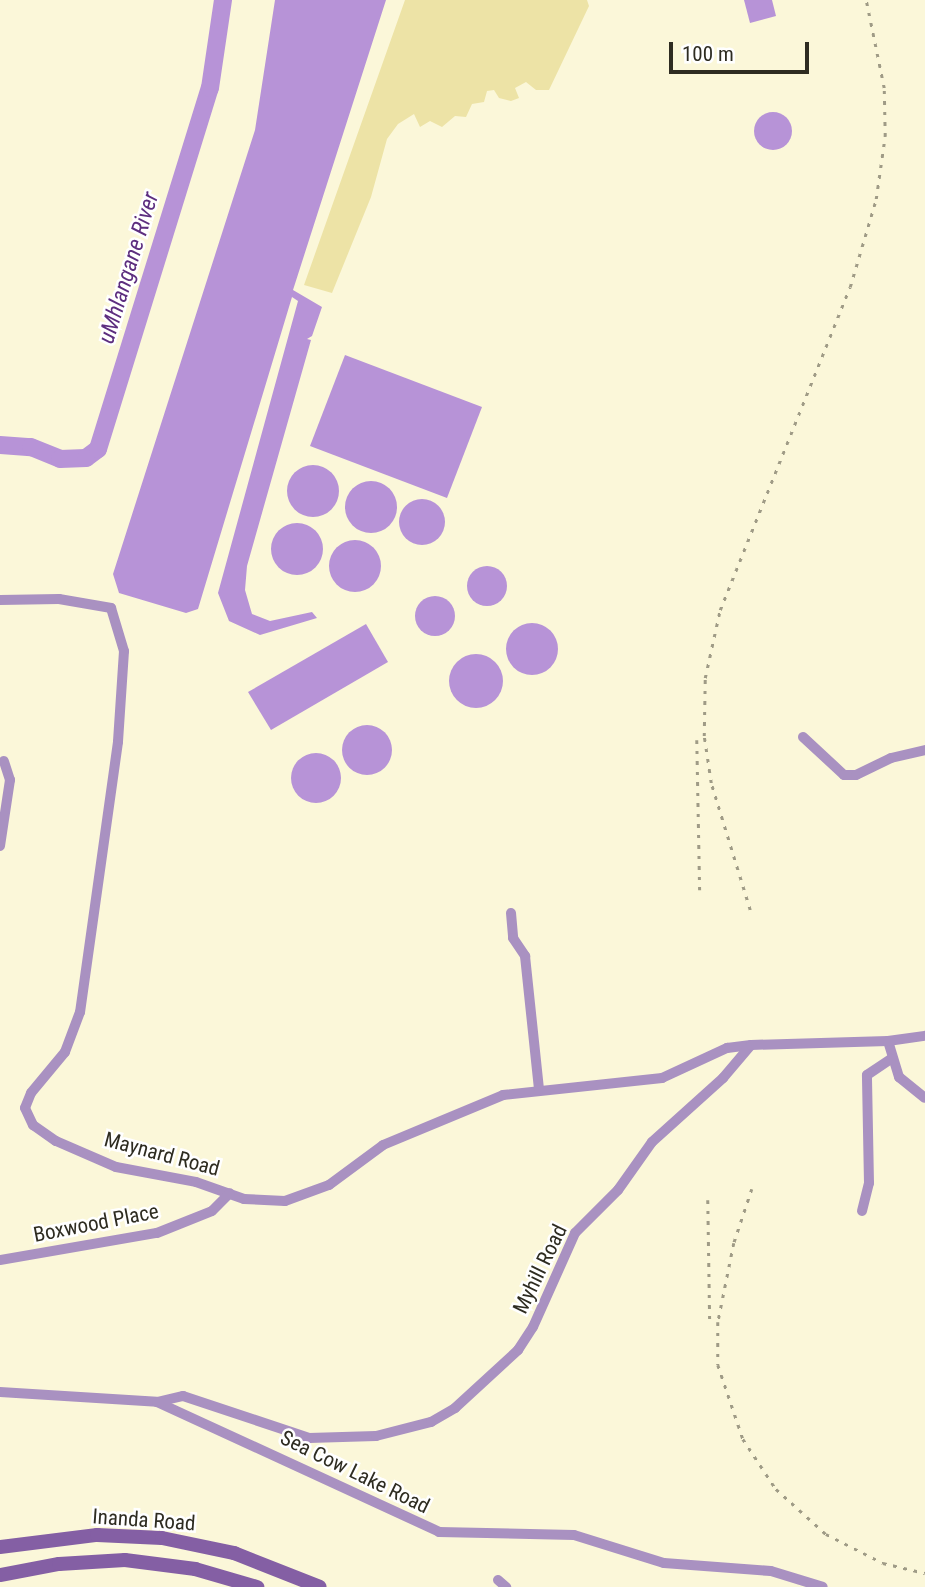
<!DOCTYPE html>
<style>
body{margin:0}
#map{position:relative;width:925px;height:1587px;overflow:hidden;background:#fbf7d9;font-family:"Roboto Condensed",sans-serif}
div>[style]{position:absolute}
.green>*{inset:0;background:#ede3a6}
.water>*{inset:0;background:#b793d7}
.round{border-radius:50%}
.river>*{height:18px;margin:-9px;padding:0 9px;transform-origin:9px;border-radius:9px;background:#b793d7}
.street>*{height:10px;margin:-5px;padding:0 5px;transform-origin:5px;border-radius:5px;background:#a991c1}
.secondary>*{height:14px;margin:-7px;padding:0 7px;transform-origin:7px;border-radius:7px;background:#845fa4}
.rail>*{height:2.5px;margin-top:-1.25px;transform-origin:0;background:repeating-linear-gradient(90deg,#9f9b86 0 3.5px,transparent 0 10.5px)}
span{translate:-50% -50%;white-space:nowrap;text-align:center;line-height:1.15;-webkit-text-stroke:5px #fff;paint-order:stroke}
.street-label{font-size:21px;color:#2e2c21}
.water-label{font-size:23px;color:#5d2e7f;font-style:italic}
.scale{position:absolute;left:669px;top:42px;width:140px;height:32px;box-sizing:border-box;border:4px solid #2e2c21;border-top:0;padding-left:9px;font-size:21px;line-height:24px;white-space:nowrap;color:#2e2c21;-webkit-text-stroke:5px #fff;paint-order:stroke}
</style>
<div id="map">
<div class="green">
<div style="clip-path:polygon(405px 0,587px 0,589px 6px,549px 90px,536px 90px,526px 82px,515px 88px,519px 98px,511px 101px,499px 98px,494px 90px,487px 91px,484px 102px,472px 104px,466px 117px,455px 116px,442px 127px,430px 121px,420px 127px,414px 114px,398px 124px,387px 139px,371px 197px,332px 293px,304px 285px)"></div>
</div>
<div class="water">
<div style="clip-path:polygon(275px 0,386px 0,293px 290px,322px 307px,312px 336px,307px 339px,311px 340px,247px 566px,245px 590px,252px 614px,270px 621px,312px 612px,317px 618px,260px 635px,229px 621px,218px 593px,298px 301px,292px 297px,198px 609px,186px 613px,119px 593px,113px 574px,255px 130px)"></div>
<div style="clip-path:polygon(744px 0,772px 0,776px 16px,750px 23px)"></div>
<div class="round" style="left:754px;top:112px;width:38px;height:38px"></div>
<div style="clip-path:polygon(345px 355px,482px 407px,447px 498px,310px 446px)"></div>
<div class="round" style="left:287px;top:465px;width:52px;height:52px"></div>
<div class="round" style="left:345px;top:481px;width:52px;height:52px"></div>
<div class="round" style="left:399px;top:499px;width:46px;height:46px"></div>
<div class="round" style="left:271px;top:523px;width:52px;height:52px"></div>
<div class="round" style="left:329px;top:540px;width:52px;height:52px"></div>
<div class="round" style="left:467px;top:566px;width:40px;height:40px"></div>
<div class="round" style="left:415px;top:596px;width:40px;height:40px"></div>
<div class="round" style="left:506px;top:623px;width:52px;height:52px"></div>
<div style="clip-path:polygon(366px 624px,388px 662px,271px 730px,248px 692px)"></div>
<div class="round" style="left:449px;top:654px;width:54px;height:54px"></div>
<div class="round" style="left:342px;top:725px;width:50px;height:50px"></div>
<div class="round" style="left:291px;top:753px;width:50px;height:50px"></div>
</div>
<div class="river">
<div style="left:0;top:445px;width:31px;rotate:4deg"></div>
<div style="left:31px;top:447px;width:31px;rotate:22deg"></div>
<div style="left:60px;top:459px;width:26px;rotate:-2deg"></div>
<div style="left:86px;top:458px;width:15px;rotate:-37deg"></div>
<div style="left:98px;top:449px;width:378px;rotate:-72.8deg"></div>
<div style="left:210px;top:88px;width:89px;rotate:-81.6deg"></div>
</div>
<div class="street">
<div style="left:0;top:600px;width:59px;rotate:-1deg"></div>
<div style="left:59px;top:599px;width:53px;rotate:9.8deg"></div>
<div style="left:111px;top:608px;width:45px;rotate:73.2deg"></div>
<div style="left:124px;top:651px;width:91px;rotate:93.8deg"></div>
<div style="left:118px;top:742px;width:273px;rotate:98deg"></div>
<div style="left:80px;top:1012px;width:43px;rotate:110.6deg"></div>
<div style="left:65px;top:1052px;width:53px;rotate:129.7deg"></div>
<div style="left:31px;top:1093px;width:16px;rotate:112deg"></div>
<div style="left:25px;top:1108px;width:19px;rotate:65deg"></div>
<div style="left:33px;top:1125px;width:28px;rotate:35deg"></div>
<div style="left:56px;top:1141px;width:65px;rotate:23.4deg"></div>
<div style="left:116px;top:1167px;width:81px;rotate:10.6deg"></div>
<div style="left:196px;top:1182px;width:51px;rotate:19.5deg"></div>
<div style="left:244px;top:1199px;width:41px;rotate:2.8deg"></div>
<div style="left:285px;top:1201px;width:47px;rotate:-20deg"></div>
<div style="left:329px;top:1185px;width:67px;rotate:-36.5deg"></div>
<div style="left:383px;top:1145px;width:130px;rotate:-22.6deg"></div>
<div style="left:503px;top:1095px;width:160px;rotate:-6.1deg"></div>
<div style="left:662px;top:1078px;width:72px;rotate:-24.8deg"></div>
<div style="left:727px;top:1048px;width:24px;rotate:-7deg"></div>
<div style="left:803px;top:737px;width:56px;rotate:42.8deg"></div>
<div style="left:844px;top:775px;width:12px"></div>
<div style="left:856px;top:775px;width:39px;rotate:-26deg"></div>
<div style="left:891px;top:758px;width:35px;rotate:-13deg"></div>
<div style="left:0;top:846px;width:67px;rotate:-81.4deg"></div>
<div style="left:10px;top:780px;width:20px;rotate:-108deg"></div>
<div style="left:511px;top:913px;width:25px;rotate:85deg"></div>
<div style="left:513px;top:938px;width:22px;rotate:56deg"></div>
<div style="left:525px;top:956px;width:134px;rotate:84deg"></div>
<div style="left:888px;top:1041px;width:38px;rotate:73deg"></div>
<div style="left:899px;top:1077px;width:33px;rotate:39deg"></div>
<div style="left:862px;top:1211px;width:29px;rotate:-76deg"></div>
<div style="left:869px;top:1183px;width:108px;rotate:-91.1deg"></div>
<div style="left:867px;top:1075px;width:29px;rotate:-34deg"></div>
<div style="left:0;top:1260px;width:159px;rotate:-9.8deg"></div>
<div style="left:157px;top:1233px;width:59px;rotate:-21.8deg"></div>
<div style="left:212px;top:1211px;width:25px;rotate:-45deg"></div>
<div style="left:0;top:1392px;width:157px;rotate:3.6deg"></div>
<div style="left:157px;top:1402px;width:311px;rotate:24.7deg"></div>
<div style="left:439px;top:1532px;width:135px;rotate:1.3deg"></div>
<div style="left:574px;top:1535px;width:94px;rotate:17.3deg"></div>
<div style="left:664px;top:1563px;width:107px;rotate:4.3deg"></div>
<div style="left:771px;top:1571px;width:54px;rotate:17.1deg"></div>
<div style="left:157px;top:1402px;width:27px;rotate:-13deg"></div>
<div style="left:183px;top:1396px;width:133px;rotate:18.4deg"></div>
<div style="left:309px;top:1438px;width:67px;rotate:-1.7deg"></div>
<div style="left:376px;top:1436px;width:57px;rotate:-14.3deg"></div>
<div style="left:431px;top:1422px;width:28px;rotate:-30deg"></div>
<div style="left:455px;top:1408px;width:86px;rotate:-42.6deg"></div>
<div style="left:518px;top:1350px;width:27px;rotate:-57deg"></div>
<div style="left:533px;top:1327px;width:103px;rotate:-65.9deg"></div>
<div style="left:575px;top:1233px;width:61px;rotate:-45deg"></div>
<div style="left:618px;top:1190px;width:59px;rotate:-54.7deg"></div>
<div style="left:652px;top:1142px;width:96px;rotate:-42deg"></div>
<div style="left:723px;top:1078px;width:43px;rotate:-49.7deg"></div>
<div style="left:751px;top:1045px;width:137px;rotate:-1.7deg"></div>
<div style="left:888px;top:1041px;width:37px;rotate:-8deg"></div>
<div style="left:498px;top:1580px;width:11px;rotate:41deg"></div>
</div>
<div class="secondary">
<div style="left:0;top:1547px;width:98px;rotate:-7.1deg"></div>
<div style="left:97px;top:1535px;width:65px;rotate:2.6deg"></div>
<div style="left:162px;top:1538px;width:74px;rotate:11.8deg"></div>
<div style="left:234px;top:1553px;width:92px;rotate:21.6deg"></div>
<div style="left:0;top:1575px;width:60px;rotate:-10.6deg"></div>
<div style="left:59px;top:1564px;width:66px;rotate:-3.5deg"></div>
<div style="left:125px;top:1560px;width:71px;rotate:7.3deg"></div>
<div style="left:195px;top:1569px;width:65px;rotate:16.2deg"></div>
</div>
<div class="rail">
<div style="left:697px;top:740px;width:150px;rotate:88.9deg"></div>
<div style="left:750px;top:910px;width:133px;rotate:-107.1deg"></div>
<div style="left:711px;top:783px;width:48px;rotate:-98.5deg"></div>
<div style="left:704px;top:736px;width:58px;rotate:-89deg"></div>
<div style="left:705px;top:678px;width:70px;rotate:-77.6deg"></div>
<div style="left:720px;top:610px;width:348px;rotate:-68.1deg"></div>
<div style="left:850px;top:287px;width:92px;rotate:-73.5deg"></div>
<div style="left:876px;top:199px;width:64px;rotate:-81.9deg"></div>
<div style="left:885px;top:136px;width:48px;rotate:-91.2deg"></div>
<div style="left:884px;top:88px;width:90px;rotate:-101.6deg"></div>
<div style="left:752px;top:1189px;width:57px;rotate:108.4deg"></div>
<div style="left:734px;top:1243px;width:81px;rotate:101.4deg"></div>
<div style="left:718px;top:1322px;width:43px;rotate:90deg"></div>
<div style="left:718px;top:1365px;width:78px;rotate:71.3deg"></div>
<div style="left:743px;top:1439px;width:60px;rotate:56.6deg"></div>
<div style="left:776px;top:1489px;width:67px;rotate:42deg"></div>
<div style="left:826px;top:1534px;width:64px;rotate:27deg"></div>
<div style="left:883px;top:1563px;width:43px;rotate:13.4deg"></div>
<div style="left:708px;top:1200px;width:123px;rotate:89.1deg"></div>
</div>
<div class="street-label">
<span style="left:162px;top:1154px;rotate:15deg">Maynard Road</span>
<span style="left:96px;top:1223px;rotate:-11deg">Boxwood Place</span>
<span style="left:540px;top:1269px;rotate:-64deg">Myhill Road</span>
<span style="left:355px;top:1472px;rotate:26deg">Sea Cow Lake Road</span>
<span style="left:144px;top:1520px;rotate:4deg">Inanda Road</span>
</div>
<div class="water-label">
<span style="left:129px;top:268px;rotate:-73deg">uMhlangane River</span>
</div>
<div class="scale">100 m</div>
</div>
